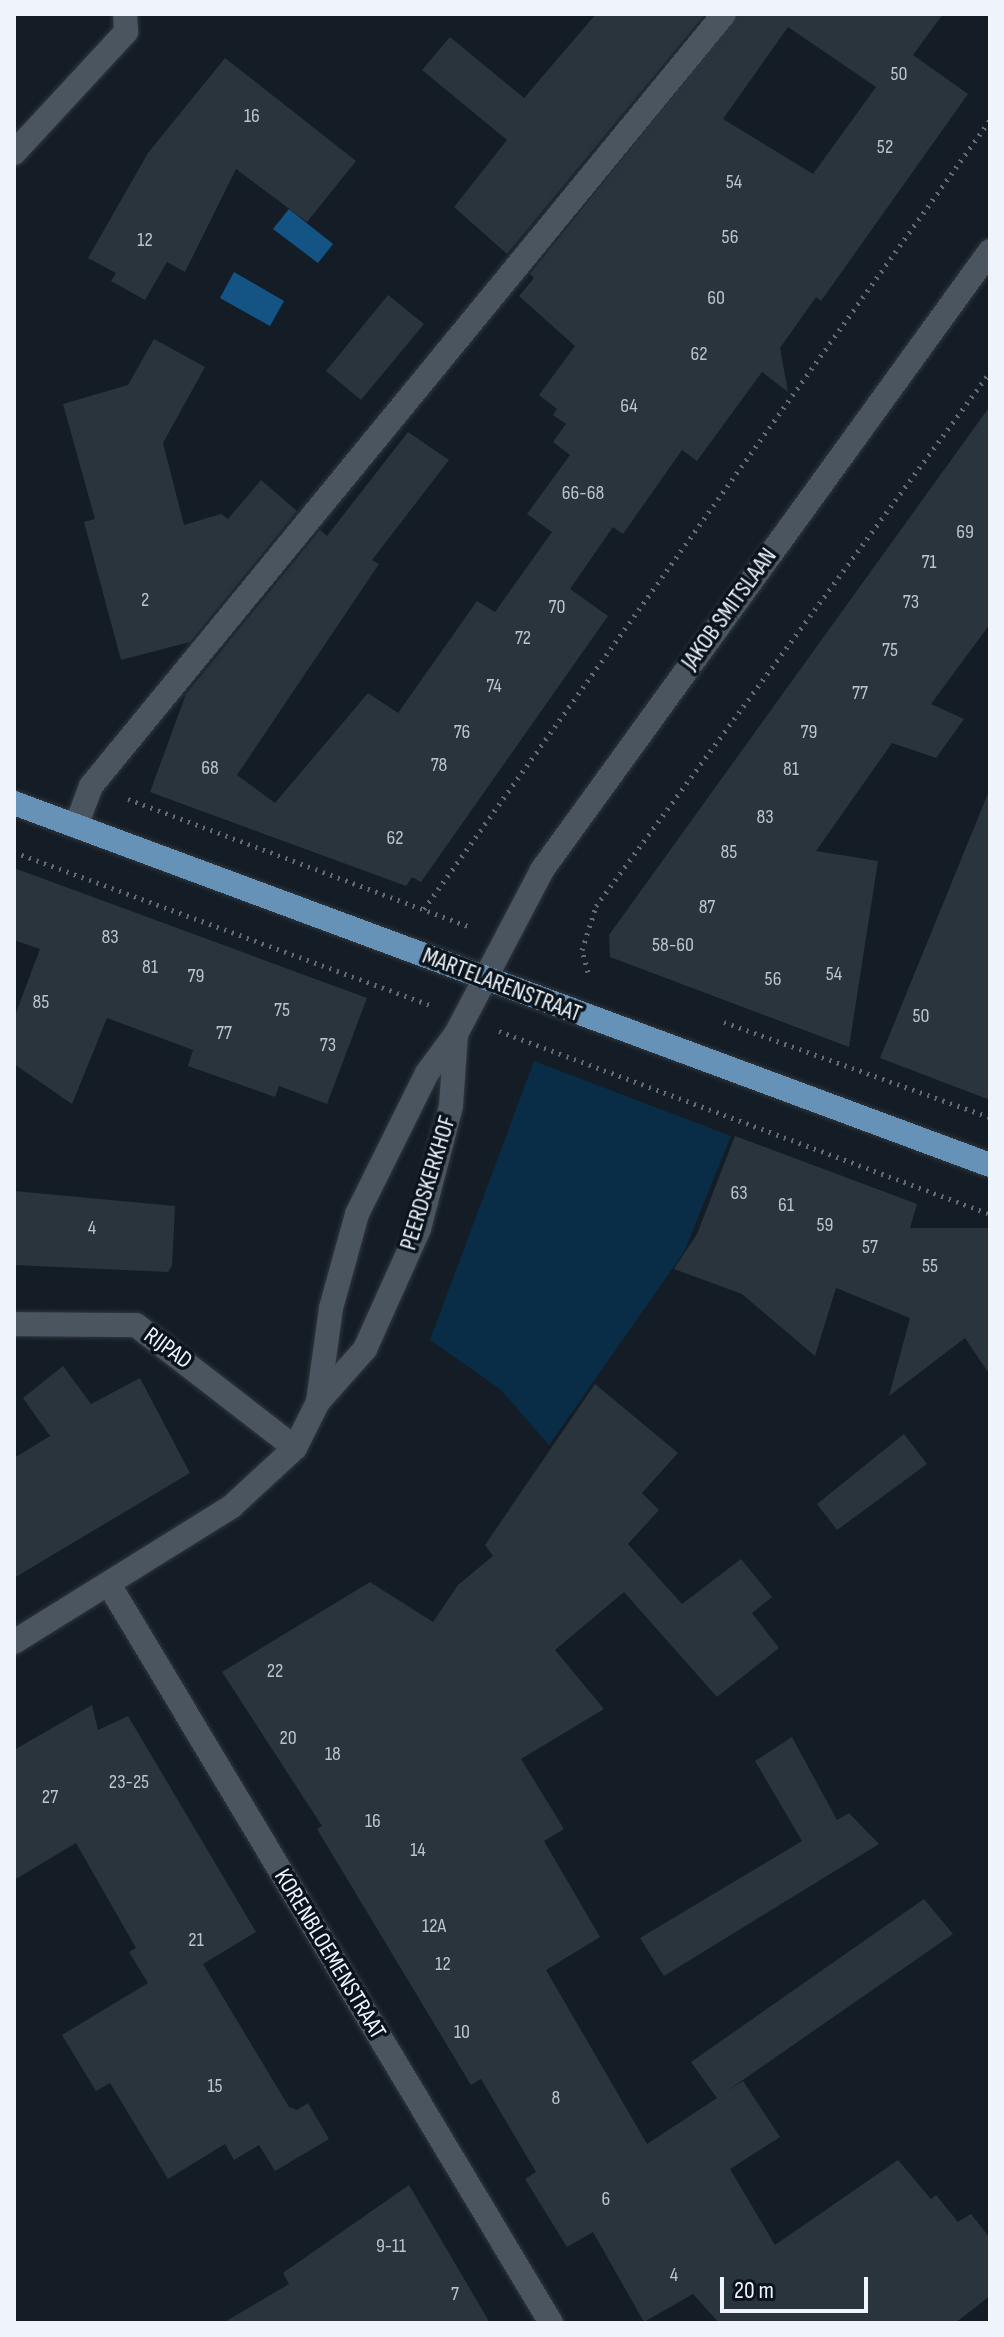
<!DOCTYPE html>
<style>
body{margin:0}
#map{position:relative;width:1004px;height:2337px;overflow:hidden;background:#141d26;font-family:"Sofia Sans Condensed",sans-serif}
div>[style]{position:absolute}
.green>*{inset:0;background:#092c47}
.water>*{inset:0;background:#145485}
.building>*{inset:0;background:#2a343d}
.path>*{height:5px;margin-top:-2.5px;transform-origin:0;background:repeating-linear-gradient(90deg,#626a72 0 2px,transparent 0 8px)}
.roads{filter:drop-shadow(0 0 2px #31363d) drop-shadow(0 0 2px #31363d)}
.lane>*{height:24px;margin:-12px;padding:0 12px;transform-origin:12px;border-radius:12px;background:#4b555f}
.street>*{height:24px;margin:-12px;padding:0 12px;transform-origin:12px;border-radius:12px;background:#4b555f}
.primary>*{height:24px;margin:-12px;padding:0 12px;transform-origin:12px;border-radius:12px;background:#6792b8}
span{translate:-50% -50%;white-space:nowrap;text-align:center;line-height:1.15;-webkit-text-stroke:7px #0b141c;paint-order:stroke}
.number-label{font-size:20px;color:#bdc4cb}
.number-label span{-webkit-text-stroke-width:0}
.street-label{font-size:24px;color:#eef4fa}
.frame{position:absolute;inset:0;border:16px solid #eef4fa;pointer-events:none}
.scale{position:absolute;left:720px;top:2277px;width:148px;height:36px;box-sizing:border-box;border:4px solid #eef4fa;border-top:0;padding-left:10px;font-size:24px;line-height:28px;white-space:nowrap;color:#eef4fa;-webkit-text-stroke:6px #0b141c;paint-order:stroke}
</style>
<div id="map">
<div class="green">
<div style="clip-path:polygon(534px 1061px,731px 1136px,684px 1252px,549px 1445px,500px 1389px,430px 1340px)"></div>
</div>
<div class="water">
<div style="clip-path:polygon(289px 209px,333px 244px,318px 263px,273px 229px)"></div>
<div style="clip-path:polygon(234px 272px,284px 301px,270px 326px,220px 298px)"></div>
</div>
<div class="building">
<div style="clip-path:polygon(596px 14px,705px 14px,507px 254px,454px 207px,507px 140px,422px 70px,450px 37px,524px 98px)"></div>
<div style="clip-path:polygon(evenodd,739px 14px,943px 14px,913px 55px,968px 94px,821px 301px,816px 297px,780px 348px,788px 392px,762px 372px,697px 461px,682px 450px,623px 534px,613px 527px,570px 589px,608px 616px,421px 882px,412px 877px,406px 886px,150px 792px,186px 694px,320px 530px,327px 536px,408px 432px,449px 460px,372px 560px,379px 564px,237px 775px,275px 803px,368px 693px,398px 713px,477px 601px,495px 612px,552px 532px,527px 514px,570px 455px,553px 442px,566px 424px,553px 415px,557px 409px,539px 395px,575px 346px,519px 296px,534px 278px,530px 274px,739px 14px,788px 27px,876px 87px,813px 174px,723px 119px,788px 27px)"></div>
<div style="clip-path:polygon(225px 58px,356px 161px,307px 222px,236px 169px,185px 272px,167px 262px,145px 300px,111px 281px,116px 273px,88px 258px,148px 153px)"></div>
<div style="clip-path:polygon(388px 295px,424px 324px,361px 400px,326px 371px)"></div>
<div style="clip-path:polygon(154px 339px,205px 367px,163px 443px,184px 525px,221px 514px,228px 519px,261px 480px,297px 511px,190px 642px,121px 660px,84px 522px,95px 519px,63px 404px,128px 385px)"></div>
<div style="clip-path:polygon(990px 406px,990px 624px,931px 704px,964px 719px,936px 758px,892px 743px,816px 851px,878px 861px,849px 1047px,610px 957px,609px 935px)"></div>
<div style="clip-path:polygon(989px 791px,990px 791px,990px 1100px,880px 1058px)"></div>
<div style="clip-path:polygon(14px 868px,367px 998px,327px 1104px,279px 1086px,275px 1097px,188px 1066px,193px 1050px,107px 1018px,72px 1104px,14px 1064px,14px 1018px,40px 949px,14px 940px)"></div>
<div style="clip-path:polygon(735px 1136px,917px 1204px,910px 1228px,990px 1228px,990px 1375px,965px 1338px,889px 1396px,910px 1318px,836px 1288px,815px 1356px,742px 1294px,674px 1269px,697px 1234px)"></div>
<div style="clip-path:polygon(14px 1191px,175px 1206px,172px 1266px,168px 1272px,14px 1265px)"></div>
<div style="clip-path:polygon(63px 1366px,91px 1404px,140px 1378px,190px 1473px,14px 1578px,14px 1458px,50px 1436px,23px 1398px)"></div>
<div style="clip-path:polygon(595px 1384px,678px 1453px,642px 1493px,659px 1510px,628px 1544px,682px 1604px,741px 1559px,772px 1597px,752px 1613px,779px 1648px,717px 1697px,624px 1592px,555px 1650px,604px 1709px,521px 1759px,564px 1829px,544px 1841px,600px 1937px,546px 1970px,647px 2144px,717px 2098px,691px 2062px,924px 1899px,953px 1934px,727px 2091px,743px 2081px,780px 2137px,730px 2169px,775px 2245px,898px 2160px,931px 2199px,936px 2195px,958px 2222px,971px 2214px,990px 2238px,990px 2296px,955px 2323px,719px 2323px,693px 2294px,644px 2322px,593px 2232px,567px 2247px,525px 2179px,536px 2172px,481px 2079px,471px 2085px,317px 1829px,322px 1826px,222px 1672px,370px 1582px,433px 1622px,458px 1585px,493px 1556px,485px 1545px)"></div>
<div style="clip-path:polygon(904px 1434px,927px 1464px,837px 1530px,817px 1504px)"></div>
<div style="clip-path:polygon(92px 1705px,98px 1730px,128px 1716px,256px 1932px,203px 1964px,289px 2107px,297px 2110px,308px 2103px,329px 2139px,275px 2171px,259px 2145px,234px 2160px,225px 2144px,168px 2179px,110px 2083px,96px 2091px,62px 2035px,148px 1983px,129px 1952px,136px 1948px,76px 1843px,14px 1880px,14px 1750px)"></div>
<div style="clip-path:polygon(792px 1737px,837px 1820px,849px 1813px,879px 1844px,664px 1976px,640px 1938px,802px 1841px,755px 1761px)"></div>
<div style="clip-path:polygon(409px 2185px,490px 2323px,223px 2323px,289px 2284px,283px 2273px)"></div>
</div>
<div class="path">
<div style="left:128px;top:799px;width:366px;rotate:20.5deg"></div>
<div style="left:14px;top:852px;width:443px;rotate:20.2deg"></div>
<div style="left:424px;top:909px;width:971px;rotate:-54.35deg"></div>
<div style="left:588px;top:972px;width:23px;rotate:-105deg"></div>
<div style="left:582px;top:950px;width:46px;rotate:-72.3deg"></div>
<div style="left:596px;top:906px;width:664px;rotate:-53.58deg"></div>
<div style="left:724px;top:1022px;width:282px;rotate:19.7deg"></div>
<div style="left:499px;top:1031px;width:524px;rotate:20.44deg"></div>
</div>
<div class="roads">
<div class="lane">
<div style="left:76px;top:826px;width:43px;rotate:-69.4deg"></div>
<div style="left:91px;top:786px;width:998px;rotate:-50.65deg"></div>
</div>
<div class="street">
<div style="left:14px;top:153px;width:165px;rotate:-47.2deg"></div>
<div style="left:126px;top:32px;width:18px;rotate:-93deg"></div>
<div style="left:14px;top:1324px;width:122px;rotate:0.5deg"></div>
<div style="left:136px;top:1325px;width:201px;rotate:37.7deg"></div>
<div style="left:318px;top:1402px;width:95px;rotate:-82.1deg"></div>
<div style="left:331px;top:1308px;width:98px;rotate:-74.5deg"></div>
<div style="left:357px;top:1214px;width:157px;rotate:-63.6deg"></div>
<div style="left:427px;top:1073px;width:49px;rotate:-53.4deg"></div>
<div style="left:456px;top:1034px;width:185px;rotate:-62.3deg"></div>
<div style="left:542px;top:870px;width:764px;rotate:-54.1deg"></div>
<div style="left:110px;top:1586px;width:859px;rotate:59.1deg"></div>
<div style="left:14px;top:1642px;width:256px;rotate:-31.9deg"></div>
<div style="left:231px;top:1507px;width:87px;rotate:-42.7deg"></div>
<div style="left:295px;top:1448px;width:51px;rotate:-63.4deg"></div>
<div style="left:318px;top:1402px;width:71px;rotate:-48.4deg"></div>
<div style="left:365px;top:1349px;width:132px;rotate:-65.8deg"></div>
<div style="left:419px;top:1229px;width:127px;rotate:-75.4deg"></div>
<div style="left:451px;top:1106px;width:72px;rotate:-86deg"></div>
</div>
<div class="primary">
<div style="left:14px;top:803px;width:1041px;rotate:20.35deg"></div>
</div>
</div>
<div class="number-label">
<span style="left:899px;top:74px">50</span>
<span style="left:252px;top:116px">16</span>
<span style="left:885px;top:147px">52</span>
<span style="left:734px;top:182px">54</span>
<span style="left:730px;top:237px">56</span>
<span style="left:145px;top:240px">12</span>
<span style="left:716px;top:298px">60</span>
<span style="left:699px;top:354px">62</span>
<span style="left:629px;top:406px">64</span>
<span style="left:583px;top:493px">66-68</span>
<span style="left:965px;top:532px">69</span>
<span style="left:929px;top:562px">71</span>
<span style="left:145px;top:600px">2</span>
<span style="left:911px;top:602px">73</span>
<span style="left:557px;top:607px">70</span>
<span style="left:523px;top:638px">72</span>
<span style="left:890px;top:650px">75</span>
<span style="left:494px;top:686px">74</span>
<span style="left:860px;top:693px">77</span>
<span style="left:462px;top:732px">76</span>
<span style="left:809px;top:732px">79</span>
<span style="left:439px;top:765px">78</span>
<span style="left:210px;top:768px">68</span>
<span style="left:791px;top:769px">81</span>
<span style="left:765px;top:817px">83</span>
<span style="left:395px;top:838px">62</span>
<span style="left:729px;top:852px">85</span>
<span style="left:707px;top:907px">87</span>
<span style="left:110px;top:937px">83</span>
<span style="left:673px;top:945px">58-60</span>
<span style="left:150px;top:967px">81</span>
<span style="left:834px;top:974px">54</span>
<span style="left:196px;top:976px">79</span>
<span style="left:773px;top:979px">56</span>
<span style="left:41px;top:1002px">85</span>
<span style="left:282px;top:1010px">75</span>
<span style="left:921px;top:1016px">50</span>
<span style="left:224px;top:1033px">77</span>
<span style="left:328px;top:1045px">73</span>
<span style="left:739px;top:1193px">63</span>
<span style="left:786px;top:1205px">61</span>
<span style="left:825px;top:1225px">59</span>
<span style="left:92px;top:1228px">4</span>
<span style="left:870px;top:1247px">57</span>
<span style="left:930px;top:1266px">55</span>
<span style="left:275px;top:1671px">22</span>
<span style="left:288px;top:1738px">20</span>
<span style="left:333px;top:1754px">18</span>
<span style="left:129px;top:1782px">23-25</span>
<span style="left:50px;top:1797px">27</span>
<span style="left:373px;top:1821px">16</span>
<span style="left:418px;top:1850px">14</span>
<span style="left:434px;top:1926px">12A</span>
<span style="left:196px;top:1940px">21</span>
<span style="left:443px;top:1964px">12</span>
<span style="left:462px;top:2032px">10</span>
<span style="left:215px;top:2086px">15</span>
<span style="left:556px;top:2098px">8</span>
<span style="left:606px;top:2199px">6</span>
<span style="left:391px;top:2246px">9-11</span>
<span style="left:674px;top:2275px">4</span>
<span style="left:455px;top:2294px">7</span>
</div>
<div class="street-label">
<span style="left:729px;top:609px;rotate:-54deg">JAKOB SMITSLAAN</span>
<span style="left:502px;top:985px;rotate:21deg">MARTELARENSTRAAT</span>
<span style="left:428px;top:1183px;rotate:-73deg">PEERDSKERKHOF</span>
<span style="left:168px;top:1348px;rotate:36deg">RIJPAD</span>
<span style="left:330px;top:1954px;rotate:59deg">KORENBLOEMENSTRAAT</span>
</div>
<div class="frame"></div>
<div class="scale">20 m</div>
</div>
